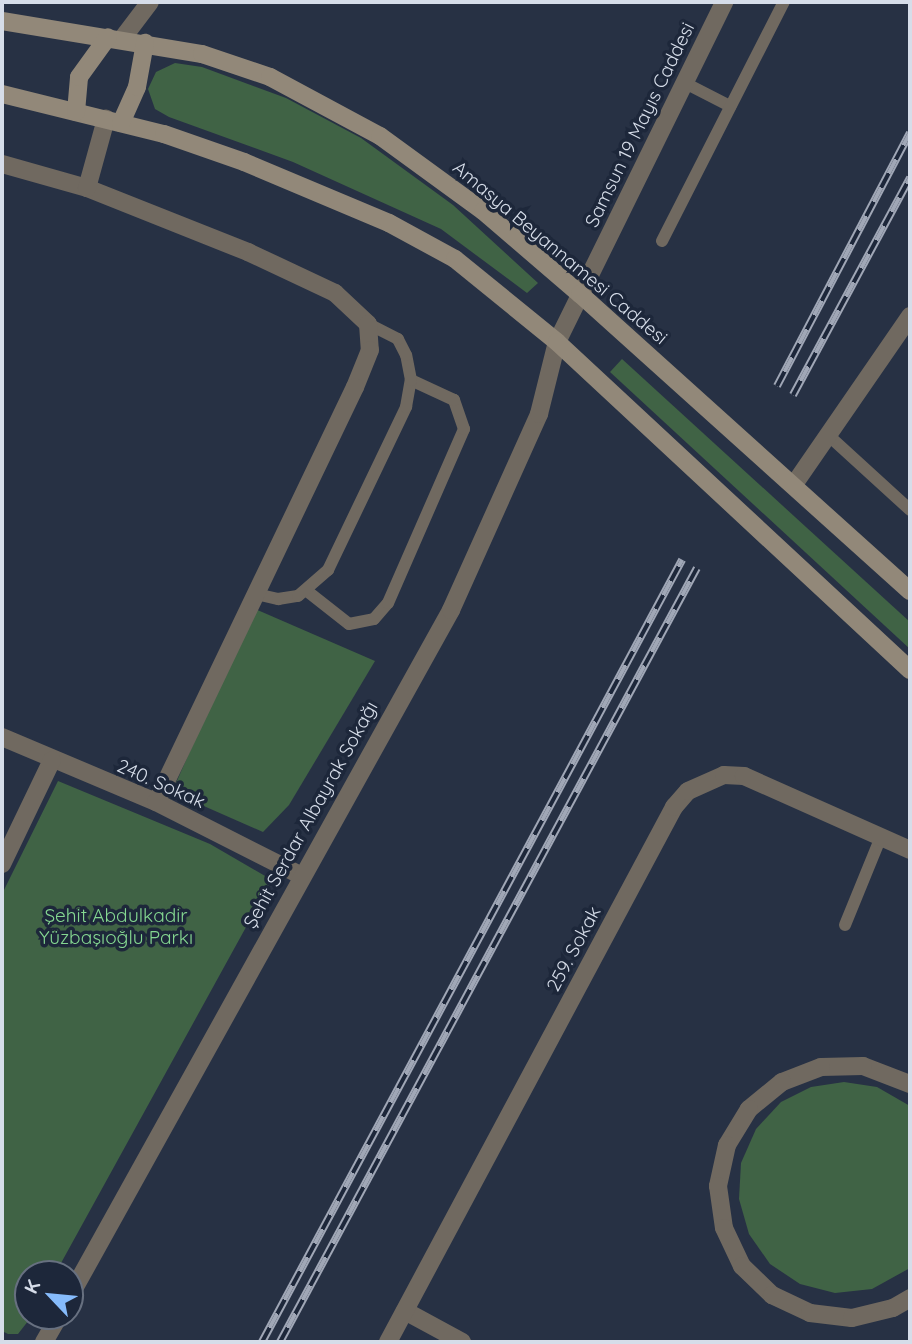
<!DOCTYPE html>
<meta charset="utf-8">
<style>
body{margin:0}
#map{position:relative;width:912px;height:1344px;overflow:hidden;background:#273144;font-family:Quicksand,sans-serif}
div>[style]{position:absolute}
.green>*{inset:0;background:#406345}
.service>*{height:12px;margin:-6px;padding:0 6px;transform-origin:6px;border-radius:6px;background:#706960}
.minor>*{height:18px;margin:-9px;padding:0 9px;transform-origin:9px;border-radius:9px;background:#706960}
.tertiary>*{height:18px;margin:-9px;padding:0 9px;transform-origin:9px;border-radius:9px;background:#706960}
.secondary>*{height:18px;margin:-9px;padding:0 9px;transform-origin:9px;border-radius:9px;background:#928879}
.rail>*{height:8px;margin-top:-4px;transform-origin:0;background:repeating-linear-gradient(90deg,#1d273a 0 16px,#a0a7b6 0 32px);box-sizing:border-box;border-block:2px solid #a0a7b6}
span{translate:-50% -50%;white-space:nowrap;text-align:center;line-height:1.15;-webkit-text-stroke:7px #1d273a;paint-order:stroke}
.street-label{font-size:19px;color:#d6dde9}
.park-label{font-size:19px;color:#85d891}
.frame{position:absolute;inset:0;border:4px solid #d6dde9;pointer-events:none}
.north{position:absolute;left:14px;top:1260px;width:70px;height:70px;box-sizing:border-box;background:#1d273a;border:2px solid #677080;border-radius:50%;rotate:296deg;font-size:19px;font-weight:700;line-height:28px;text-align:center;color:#d6dde9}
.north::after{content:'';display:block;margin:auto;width:24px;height:32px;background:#86bbfb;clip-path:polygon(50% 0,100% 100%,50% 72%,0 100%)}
</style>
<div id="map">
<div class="green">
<div style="clip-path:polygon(175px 63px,202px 67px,286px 98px,361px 138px,453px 205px,538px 283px,527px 293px,441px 229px,293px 162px,169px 117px,155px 109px,148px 89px,156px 72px)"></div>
<div style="clip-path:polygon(622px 359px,910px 622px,910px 649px,610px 372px)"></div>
<div style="clip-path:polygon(253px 608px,375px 661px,289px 805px,263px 832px,172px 792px)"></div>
<div style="clip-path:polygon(58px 781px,210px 844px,272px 880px,55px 1274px,28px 1274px,28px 1316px,32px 1316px,18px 1334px,8px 1334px,2px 1331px,2px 894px)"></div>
<div style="clip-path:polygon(844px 1082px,877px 1087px,910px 1106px,910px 1268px,872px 1289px,835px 1293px,800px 1284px,770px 1264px,749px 1234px,739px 1199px,741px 1163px,756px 1129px,781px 1102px,811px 1087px)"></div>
</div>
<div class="service">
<div style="left:685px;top:83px;width:51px;rotate:27.1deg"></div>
<div style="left:662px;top:241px;width:268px;rotate:-63deg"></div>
<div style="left:828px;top:435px;width:111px;rotate:42.4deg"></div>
<div style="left:307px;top:591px;width:53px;rotate:38.2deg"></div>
<div style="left:349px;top:624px;width:25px;rotate:-11deg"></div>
<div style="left:374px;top:619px;width:21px;rotate:-49deg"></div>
<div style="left:388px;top:603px;width:190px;rotate:-66.4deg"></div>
<div style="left:464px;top:429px;width:31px;rotate:-109deg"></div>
<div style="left:454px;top:400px;width:47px;rotate:-155.1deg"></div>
<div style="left:256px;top:594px;width:23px;rotate:13deg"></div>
<div style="left:278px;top:599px;width:20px;rotate:-9deg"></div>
<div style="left:298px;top:596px;width:40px;rotate:-41deg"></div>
<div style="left:328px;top:570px;width:181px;rotate:-64.4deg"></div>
<div style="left:406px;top:407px;width:27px;rotate:-80deg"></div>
<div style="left:411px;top:380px;width:25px;rotate:-101deg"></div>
<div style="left:406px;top:355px;width:18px;rotate:-117deg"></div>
<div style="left:398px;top:339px;width:34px;rotate:-153deg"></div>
<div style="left:845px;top:925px;width:95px;rotate:-67.8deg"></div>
</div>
<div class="minor">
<div style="left:122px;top:39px;width:46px;rotate:-52.9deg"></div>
<div style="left:2px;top:164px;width:88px;rotate:15.8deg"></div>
<div style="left:87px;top:188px;width:173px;rotate:21.7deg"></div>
<div style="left:248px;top:252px;width:96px;rotate:25.2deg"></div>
<div style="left:335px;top:293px;width:45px;rotate:43.2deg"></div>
<div style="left:368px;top:324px;width:26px;rotate:86deg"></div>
<div style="left:370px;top:350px;width:40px;rotate:112deg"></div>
<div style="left:355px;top:387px;width:460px;rotate:115.6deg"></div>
<div style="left:87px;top:188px;width:72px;rotate:-74.6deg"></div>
<div style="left:795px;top:483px;width:203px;rotate:-55.4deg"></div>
<div style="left:2px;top:737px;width:167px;rotate:22.9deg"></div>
<div style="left:156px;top:802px;width:161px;rotate:26.9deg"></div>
<div style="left:2px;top:864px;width:115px;rotate:-64.3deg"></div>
<div style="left:910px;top:1084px;width:50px;rotate:-159deg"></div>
<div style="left:863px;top:1066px;width:42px;rotate:178.6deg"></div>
<div style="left:821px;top:1067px;width:42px;rotate:159deg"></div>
<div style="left:782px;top:1082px;width:43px;rotate:140.7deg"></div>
<div style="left:749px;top:1109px;width:42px;rotate:121.4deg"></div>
<div style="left:727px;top:1145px;width:42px;rotate:102.4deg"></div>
<div style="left:718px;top:1186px;width:42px;rotate:81.9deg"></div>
<div style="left:724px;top:1228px;width:42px;rotate:64.7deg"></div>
<div style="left:742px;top:1266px;width:42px;rotate:44deg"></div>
<div style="left:772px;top:1295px;width:42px;rotate:25.3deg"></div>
<div style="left:810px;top:1313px;width:42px;rotate:6.8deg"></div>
<div style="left:852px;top:1318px;width:42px;rotate:-13.7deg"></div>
<div style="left:893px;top:1308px;width:20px;rotate:-30deg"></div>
<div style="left:70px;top:1296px;width:785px;rotate:-60.95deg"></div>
<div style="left:451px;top:610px;width:215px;rotate:-65.8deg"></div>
<div style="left:539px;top:414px;width:74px;rotate:-76deg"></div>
<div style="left:405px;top:1311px;width:65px;rotate:28.5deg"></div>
<div style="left:44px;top:1342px;width:30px;rotate:-60deg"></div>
<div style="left:388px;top:1342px;width:607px;rotate:-61.87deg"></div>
<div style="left:674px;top:807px;width:21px;rotate:-49deg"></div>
<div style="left:688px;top:791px;width:39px;rotate:-24deg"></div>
<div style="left:724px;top:775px;width:20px;rotate:3deg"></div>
<div style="left:744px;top:776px;width:182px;rotate:24deg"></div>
</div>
<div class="tertiary">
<div style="left:557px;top:342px;width:379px;rotate:-63.8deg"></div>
</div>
<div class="secondary">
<div style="left:2px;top:21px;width:203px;rotate:9.4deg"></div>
<div style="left:202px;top:54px;width:72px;rotate:18.7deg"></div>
<div style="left:270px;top:77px;width:125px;rotate:28.2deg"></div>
<div style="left:380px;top:136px;width:127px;rotate:36.1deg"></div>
<div style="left:483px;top:211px;width:128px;rotate:40.6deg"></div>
<div style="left:580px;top:294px;width:444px;rotate:42deg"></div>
<div style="left:2px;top:94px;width:167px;rotate:13.9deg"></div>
<div style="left:164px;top:134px;width:85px;rotate:19.3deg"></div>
<div style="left:244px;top:162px;width:157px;rotate:22.8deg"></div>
<div style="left:389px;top:223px;width:75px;rotate:28.6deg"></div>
<div style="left:455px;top:259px;width:132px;rotate:39.1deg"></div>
<div style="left:557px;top:342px;width:482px;rotate:42.9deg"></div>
<div style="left:76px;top:112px;width:35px;rotate:-85deg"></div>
<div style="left:79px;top:77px;width:49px;rotate:-54.1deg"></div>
<div style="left:121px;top:123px;width:39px;rotate:-66deg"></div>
<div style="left:137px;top:87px;width:45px;rotate:-79.7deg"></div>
</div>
<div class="rail">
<div style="left:777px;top:386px;width:286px;rotate:-62.3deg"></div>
<div style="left:793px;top:395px;width:247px;rotate:-61.7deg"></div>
<div style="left:262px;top:1342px;width:888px;rotate:-61.76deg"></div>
<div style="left:280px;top:1342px;width:879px;rotate:-61.69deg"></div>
</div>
<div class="street-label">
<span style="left:640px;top:125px;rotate:-64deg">Samsun 19 Mayıs Caddesi</span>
<span style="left:560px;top:253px;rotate:40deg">Amasya Beyannamesi Caddesi</span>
<span style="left:161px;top:784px;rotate:24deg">240. Sokak</span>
<span style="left:311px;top:815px;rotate:-61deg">Şehit Serdar Albayrak Sokağı</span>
<span style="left:574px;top:949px;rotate:-62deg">259. Sokak</span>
</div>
<div class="park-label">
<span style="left:116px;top:927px">Şehit Abdulkadir<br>Yüzbaşıoğlu Parkı</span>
</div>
<div class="frame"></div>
<div class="north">K</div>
</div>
